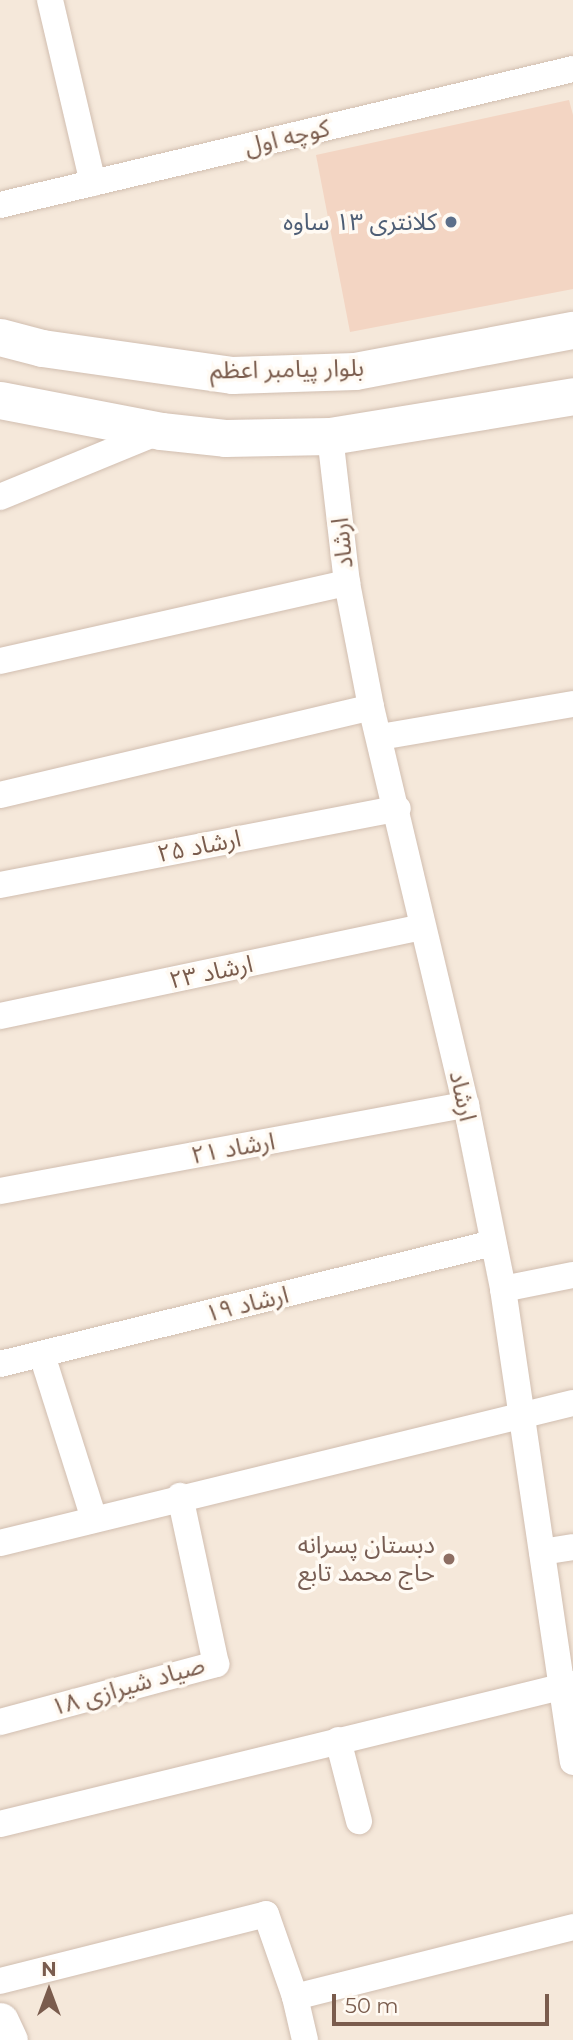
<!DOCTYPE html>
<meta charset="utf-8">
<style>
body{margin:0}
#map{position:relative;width:573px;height:2040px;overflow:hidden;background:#fdf6ec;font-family:Montserrat,"Noto Sans Arabic",sans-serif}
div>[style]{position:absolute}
.residential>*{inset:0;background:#f5e8da}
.building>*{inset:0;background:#f3d5c3}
.roads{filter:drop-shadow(0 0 2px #d1beb0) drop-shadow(0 0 2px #d1beb0)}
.street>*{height:26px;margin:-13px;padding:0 13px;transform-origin:13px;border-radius:13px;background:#fff}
.secondary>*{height:37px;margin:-18.5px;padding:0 18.5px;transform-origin:18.5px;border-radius:18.5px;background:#fff}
.dots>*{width:19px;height:19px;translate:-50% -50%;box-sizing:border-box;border:4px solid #fffaf3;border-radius:50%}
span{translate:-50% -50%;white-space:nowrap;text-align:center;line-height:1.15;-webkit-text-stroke:7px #fffaf3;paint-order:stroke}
.street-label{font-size:24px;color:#7a5c4d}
.service-label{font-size:24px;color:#4e5e75}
.right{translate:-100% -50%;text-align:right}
.education-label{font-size:24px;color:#785e54}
.north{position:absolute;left:14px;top:1956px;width:70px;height:70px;-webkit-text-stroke:5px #fffaf3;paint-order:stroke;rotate:0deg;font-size:19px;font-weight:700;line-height:28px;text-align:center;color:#7a5c4d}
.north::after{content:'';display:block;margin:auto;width:24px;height:32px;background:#7a5c4d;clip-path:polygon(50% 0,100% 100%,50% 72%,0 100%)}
.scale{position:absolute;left:332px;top:1994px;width:217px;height:32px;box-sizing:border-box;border:4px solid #7a5c4d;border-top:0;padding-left:9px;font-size:21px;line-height:24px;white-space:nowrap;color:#7a5c4d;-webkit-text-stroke:5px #fffaf3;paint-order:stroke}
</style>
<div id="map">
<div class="residential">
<div style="clip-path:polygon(0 0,573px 0,573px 2040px,0 2040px)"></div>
</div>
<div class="building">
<div style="clip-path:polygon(569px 100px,573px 115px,573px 289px,350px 332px,316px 155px)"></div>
</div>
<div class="roads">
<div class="street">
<div style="left:50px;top:0;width:188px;rotate:76.8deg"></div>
<div style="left:0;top:205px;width:589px;rotate:-13.35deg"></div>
<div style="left:330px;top:436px;width:148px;rotate:83.4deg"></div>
<div style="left:347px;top:583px;width:126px;rotate:79deg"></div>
<div style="left:371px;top:707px;width:409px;rotate:76.6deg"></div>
<div style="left:466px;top:1105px;width:188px;rotate:78.6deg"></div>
<div style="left:503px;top:1289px;width:478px;rotate:81.6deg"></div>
<div style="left:0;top:497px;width:174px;rotate:-22.3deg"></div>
<div style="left:0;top:661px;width:356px;rotate:-12.7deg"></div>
<div style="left:380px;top:737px;width:196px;rotate:-9.7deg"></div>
<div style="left:0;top:795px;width:381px;rotate:-13.3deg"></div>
<div style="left:0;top:885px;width:405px;rotate:-10.9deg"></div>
<div style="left:0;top:1016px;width:430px;rotate:-11.9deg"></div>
<div style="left:0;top:1191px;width:474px;rotate:-10.5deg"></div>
<div style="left:503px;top:1289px;width:71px;rotate:-11.3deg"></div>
<div style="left:42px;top:1355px;width:172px;rotate:72.4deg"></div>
<div style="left:0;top:1364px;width:508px;rotate:-13.79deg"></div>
<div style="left:0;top:1543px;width:590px;rotate:-13.73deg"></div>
<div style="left:542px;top:1552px;width:31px;rotate:-9deg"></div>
<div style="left:0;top:1722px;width:224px;rotate:-15deg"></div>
<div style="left:216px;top:1664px;width:172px;rotate:-102.1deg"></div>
<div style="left:338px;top:1740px;width:84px;rotate:75.5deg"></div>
<div style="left:0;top:1824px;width:590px;rotate:-13.73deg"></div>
<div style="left:0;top:1981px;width:274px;rotate:-14.1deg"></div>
<div style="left:266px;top:1914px;width:88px;rotate:70.7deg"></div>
<div style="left:295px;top:1997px;width:44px;rotate:76.9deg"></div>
<div style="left:295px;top:1997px;width:287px;rotate:-14.1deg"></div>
</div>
<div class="secondary">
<div style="left:0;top:337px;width:43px;rotate:14.7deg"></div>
<div style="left:42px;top:348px;width:192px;rotate:8.1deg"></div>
<div style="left:232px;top:375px;width:123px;rotate:-1.9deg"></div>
<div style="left:355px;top:371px;width:222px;rotate:-10.7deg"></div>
<div style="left:0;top:400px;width:164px;rotate:10.9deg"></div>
<div style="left:161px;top:431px;width:64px;rotate:6.2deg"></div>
<div style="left:225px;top:438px;width:105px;rotate:-1.1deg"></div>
<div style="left:330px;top:436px;width:246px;rotate:-9.3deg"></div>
<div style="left:0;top:2021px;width:21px;rotate:65deg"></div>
</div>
</div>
<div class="dots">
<div style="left:451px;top:222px;background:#5c6f8a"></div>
<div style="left:449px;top:1559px;background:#8d6e63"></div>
</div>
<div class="street-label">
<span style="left:287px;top:137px;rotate:-13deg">کوچه اول</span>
<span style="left:287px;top:369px;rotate:-1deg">بلوار پیامبر اعظم</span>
<span style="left:342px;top:543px;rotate:-96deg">ارشاد</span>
<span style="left:199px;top:846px;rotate:-11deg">ارشاد ۲۵</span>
<span style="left:211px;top:972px;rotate:-12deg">ارشاد ۲۳</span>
<span style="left:463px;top:1096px;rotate:77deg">ارشاد</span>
<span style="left:233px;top:1148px;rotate:-10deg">ارشاد ۲۱</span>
<span style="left:247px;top:1304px;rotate:-14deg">ارشاد ۱۹</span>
<span style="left:128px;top:1686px;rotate:-16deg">صیاد شیرازی ۱۸</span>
</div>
<div class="service-label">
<span class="right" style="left:437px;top:222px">کلانتری ۱۳ ساوه</span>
</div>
<div class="education-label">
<span class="right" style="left:435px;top:1559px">دبستان پسرانه<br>حاج محمد تابع</span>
</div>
<div class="north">N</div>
<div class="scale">50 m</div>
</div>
